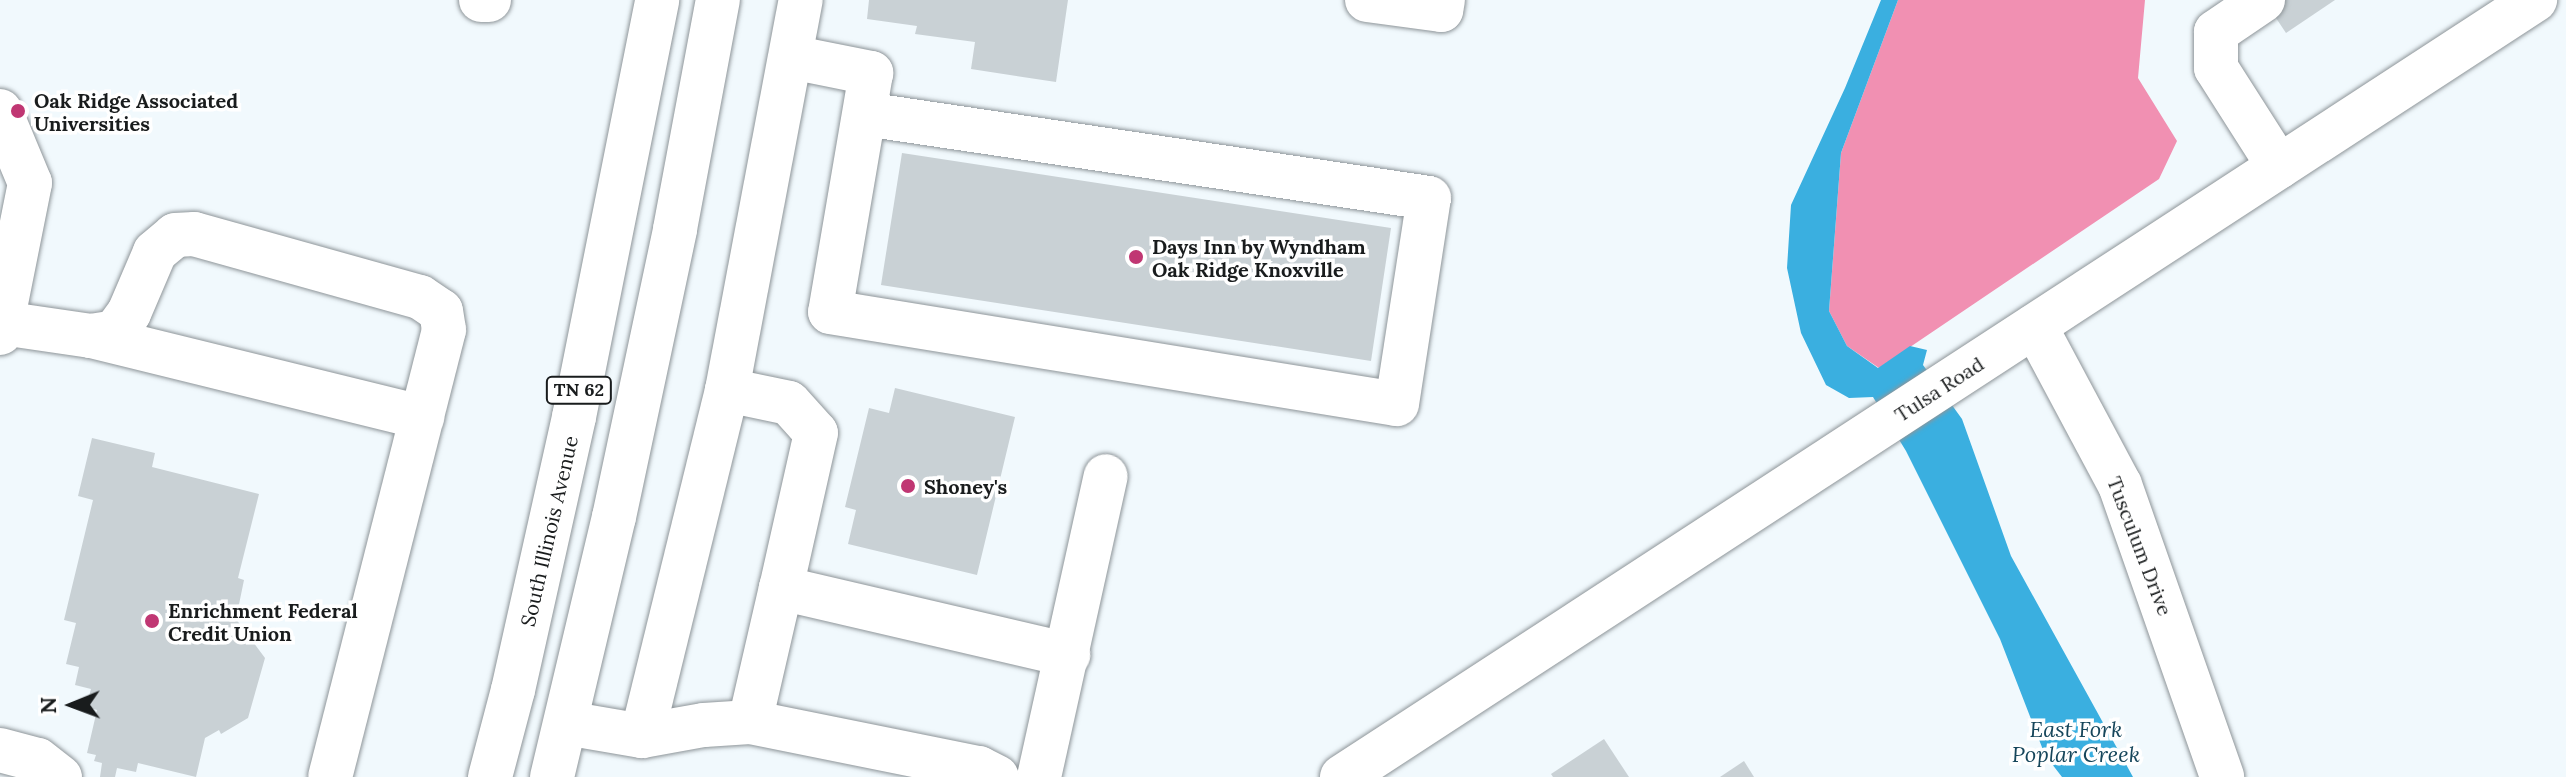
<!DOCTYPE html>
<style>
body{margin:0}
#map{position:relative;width:2566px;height:777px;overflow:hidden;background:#f1f9fd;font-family:Lora,serif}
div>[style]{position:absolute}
.forest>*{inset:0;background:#f190b2}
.water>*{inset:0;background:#3aafe0}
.building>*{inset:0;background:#c9d1d5}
.roads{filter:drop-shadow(0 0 2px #8e9599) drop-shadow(0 0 2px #8e9599)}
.minor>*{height:44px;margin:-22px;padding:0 22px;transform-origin:22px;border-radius:22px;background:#fff}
.highway>*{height:44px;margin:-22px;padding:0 22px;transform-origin:22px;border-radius:22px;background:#fff}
.dots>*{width:22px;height:22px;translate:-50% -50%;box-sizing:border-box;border:4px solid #fff;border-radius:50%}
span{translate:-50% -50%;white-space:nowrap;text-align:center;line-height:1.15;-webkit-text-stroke:7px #fff;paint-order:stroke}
.shield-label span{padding:2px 6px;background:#fff;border:2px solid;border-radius:6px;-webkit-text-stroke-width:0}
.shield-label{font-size:18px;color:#191c1d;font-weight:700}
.poi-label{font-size:20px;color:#191c1d;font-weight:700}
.left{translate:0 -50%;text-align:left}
.street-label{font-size:20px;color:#191c1d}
.water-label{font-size:22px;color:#16465b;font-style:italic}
.north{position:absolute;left:32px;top:665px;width:80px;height:80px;-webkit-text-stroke:6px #fff;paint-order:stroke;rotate:269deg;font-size:22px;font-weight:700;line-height:32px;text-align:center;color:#191c1d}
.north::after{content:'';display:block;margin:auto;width:28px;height:36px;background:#191c1d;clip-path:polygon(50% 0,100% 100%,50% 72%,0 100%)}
</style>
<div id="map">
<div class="forest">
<div style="clip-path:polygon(1898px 0,2145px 0,2138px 78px,2177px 141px,2159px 179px,1879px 368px,1847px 346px,1829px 311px,1841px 153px)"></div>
</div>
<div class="water">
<div style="clip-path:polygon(1881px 0,1898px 0,1841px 153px,1829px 311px,1847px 346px,1878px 368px,1910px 346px,1927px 350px,1923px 365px,1962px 419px,2011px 556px,2133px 777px,2062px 777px,2045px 755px,2000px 639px,1906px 451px,1873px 397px,1849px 398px,1826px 385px,1801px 333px,1787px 268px,1791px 205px,1845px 88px)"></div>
</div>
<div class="building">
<div style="clip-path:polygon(869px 0,1068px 0,1056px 82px,971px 69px,975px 42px,915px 34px,917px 26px,867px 19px)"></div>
<div style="clip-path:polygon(2264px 0,2335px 0,2286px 33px)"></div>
<div style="clip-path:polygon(902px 153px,1391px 228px,1371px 361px,881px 285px)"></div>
<div style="clip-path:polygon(895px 388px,1015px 417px,977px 575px,848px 544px,856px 510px,845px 507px,869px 408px,889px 413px)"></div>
<div style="clip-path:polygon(92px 438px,155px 453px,152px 467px,259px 494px,238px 578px,244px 580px,236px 619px,265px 658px,248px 718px,221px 734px,219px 730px,205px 738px,196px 777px,138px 763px,136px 772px,117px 768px,115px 777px,100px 777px,102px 763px,94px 761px,96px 755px,87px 753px,97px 710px,86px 707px,91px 689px,75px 685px,79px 667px,66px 664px,76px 623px,64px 620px,93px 500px,78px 496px)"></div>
<div style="clip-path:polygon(1604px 739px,1629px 777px,1553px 777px,1551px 774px)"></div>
<div style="clip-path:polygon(1744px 761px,1754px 777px,1720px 777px)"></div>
</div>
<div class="roads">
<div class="minor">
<div style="left:481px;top:0;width:8px"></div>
<div style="left:1367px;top:0;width:75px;rotate:7.7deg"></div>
<div style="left:1441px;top:10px;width:10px;rotate:-79deg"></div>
<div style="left:2263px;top:0;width:57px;rotate:145.8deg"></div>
<div style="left:2216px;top:32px;width:36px;rotate:90deg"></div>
<div style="left:2216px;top:68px;width:117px;rotate:57.5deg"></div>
<div style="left:791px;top:57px;width:82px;rotate:11.3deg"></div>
<div style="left:871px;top:73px;width:242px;rotate:99.7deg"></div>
<div style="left:830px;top:312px;width:574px;rotate:9.22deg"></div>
<div style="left:1397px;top:404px;width:208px;rotate:-81.2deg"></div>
<div style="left:1429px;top:198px;width:570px;rotate:-171.53deg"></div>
<div style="left:0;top:111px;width:78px;rotate:67.4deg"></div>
<div style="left:30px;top:183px;width:153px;rotate:101.3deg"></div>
<div style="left:2px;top:323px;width:90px;rotate:8.3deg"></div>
<div style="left:91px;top:336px;width:24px;rotate:-9deg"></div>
<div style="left:115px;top:332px;width:24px;rotate:-54deg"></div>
<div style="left:129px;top:313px;width:66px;rotate:-66.9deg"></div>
<div style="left:155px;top:252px;width:26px;rotate:-40deg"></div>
<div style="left:175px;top:235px;width:19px;rotate:-3deg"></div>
<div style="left:194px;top:234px;width:235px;rotate:15.6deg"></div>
<div style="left:420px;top:297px;width:25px;rotate:34deg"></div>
<div style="left:441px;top:311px;width:19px;rotate:81deg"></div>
<div style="left:444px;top:330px;width:461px;rotate:104.3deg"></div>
<div style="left:2035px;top:326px;width:180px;rotate:61.9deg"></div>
<div style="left:2120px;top:485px;width:309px;rotate:70.7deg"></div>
<div style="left:91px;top:336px;width:341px;rotate:13.8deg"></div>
<div style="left:727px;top:390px;width:63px;rotate:11.8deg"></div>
<div style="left:789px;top:403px;width:40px;rotate:48deg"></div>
<div style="left:816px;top:433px;width:159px;rotate:102.7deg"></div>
<div style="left:750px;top:722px;width:138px;rotate:-77deg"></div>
<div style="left:781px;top:588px;width:295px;rotate:13.1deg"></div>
<div style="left:566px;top:723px;width:77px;rotate:9.7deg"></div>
<div style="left:642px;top:736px;width:63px;rotate:-10.1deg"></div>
<div style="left:704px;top:725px;width:46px;rotate:-3.7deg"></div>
<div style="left:750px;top:722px;width:234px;rotate:11.4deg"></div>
<div style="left:979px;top:768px;width:20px;rotate:27deg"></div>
<div style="left:642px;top:736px;width:356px;rotate:-76.2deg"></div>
<div style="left:727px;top:390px;width:397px;rotate:-79.3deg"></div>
<div style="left:0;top:750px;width:39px;rotate:15deg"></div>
<div style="left:38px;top:760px;width:28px;rotate:38deg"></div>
<div style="left:1039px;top:777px;width:308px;rotate:-77.5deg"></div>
<div style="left:1342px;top:777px;width:1424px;rotate:-33.08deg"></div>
</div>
<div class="highway">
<div style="left:490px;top:777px;width:90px;rotate:-75.2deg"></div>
<div style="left:513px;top:690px;width:280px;rotate:-77.4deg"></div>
<div style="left:574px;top:417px;width:425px;rotate:-78.7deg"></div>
<div style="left:552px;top:777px;width:267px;rotate:-76.6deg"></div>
<div style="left:614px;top:517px;width:294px;rotate:-78deg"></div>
<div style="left:675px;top:229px;width:233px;rotate:-79.4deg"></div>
</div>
</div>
<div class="dots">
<div style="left:18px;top:111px;background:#c03773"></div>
<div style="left:1136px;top:257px;background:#c03773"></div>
<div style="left:908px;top:486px;background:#c03773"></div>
<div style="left:152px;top:621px;background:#c03773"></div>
</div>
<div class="shield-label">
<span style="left:579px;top:390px">TN 62</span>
</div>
<div class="poi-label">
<span class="left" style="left:34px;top:112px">Oak Ridge Associated<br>Universities</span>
<span class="left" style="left:1152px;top:258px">Days Inn by Wyndham<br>Oak Ridge Knoxville</span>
<span class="left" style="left:924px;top:486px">Shoney's</span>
<span class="left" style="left:168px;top:622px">Enrichment Federal<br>Credit Union</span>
</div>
<div class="street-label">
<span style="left:1939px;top:389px;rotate:-33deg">Tulsa Road</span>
<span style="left:549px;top:531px;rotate:-77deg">South Illinois Avenue</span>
<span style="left:2140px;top:546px;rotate:69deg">Tusculum Drive</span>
</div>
<div class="water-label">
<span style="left:2076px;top:742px">East Fork<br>Poplar Creek</span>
</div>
<div class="north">N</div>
</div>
